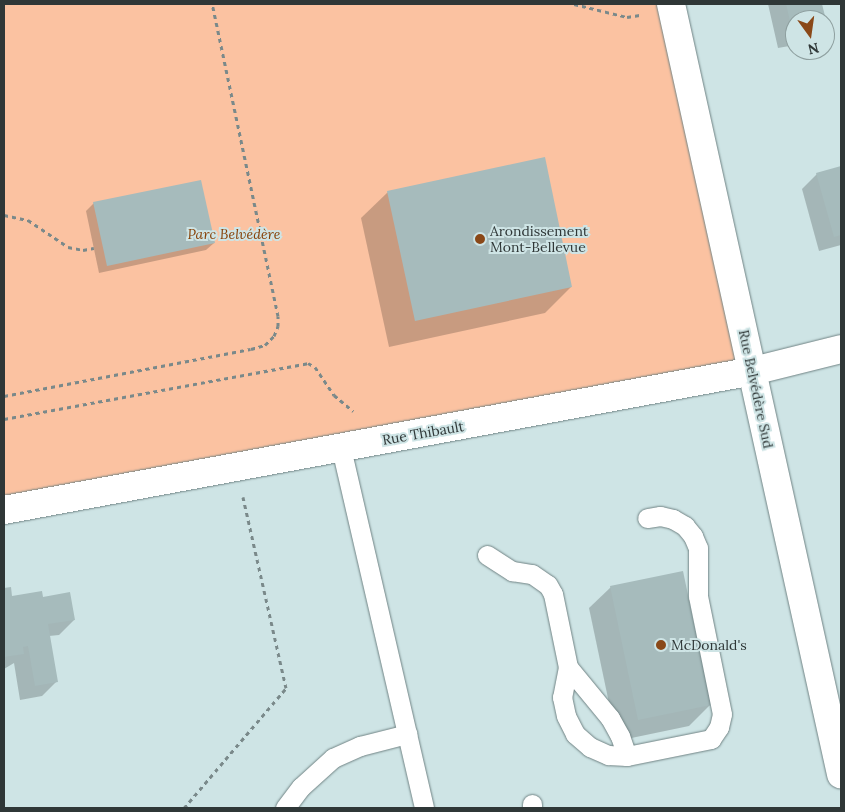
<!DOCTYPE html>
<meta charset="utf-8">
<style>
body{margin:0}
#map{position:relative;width:845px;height:812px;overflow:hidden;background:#cee4e5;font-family:Lora,serif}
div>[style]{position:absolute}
.green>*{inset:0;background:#fbc2a1}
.shadow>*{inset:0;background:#0003}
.building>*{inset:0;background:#a6bbbc}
.path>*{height:3px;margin-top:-1.5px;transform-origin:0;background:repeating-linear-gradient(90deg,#7a898a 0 4px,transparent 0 8px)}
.roads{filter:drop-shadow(0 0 1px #708384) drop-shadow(0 0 1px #708384)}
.service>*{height:19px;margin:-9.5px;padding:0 9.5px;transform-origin:9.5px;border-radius:9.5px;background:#fff}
.minor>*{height:28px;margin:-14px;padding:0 14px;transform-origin:14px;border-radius:14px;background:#fff}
.tertiary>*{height:28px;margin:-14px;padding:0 14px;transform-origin:14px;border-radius:14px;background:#fff}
.dots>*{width:14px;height:14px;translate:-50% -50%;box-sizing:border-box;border:2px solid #cee4e5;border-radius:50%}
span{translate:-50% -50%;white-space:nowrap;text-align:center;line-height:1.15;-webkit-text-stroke:4px #cee4e5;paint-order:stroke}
.poi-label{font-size:14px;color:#2f3737}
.left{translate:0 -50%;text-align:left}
.park-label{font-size:14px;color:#874107;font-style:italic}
.street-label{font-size:14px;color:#2f3737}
.frame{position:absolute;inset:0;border:5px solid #2f3737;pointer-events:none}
.north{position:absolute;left:785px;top:10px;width:50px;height:50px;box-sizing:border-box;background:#cee4e5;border:1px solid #8e9f9f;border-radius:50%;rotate:166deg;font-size:14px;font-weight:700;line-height:20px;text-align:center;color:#2f3737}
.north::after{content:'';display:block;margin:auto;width:18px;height:22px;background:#8a4818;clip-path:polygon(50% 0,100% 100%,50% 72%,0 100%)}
</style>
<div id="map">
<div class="green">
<div style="clip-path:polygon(4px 4px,671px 4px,753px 371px,4px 510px)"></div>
</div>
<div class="shadow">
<div style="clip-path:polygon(768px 4px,821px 4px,824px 20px,795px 20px,795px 45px,778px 48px)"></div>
<div style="clip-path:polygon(841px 167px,841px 245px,819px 251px,802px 189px,817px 174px)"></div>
<div style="clip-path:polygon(388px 192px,571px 287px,545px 313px,389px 347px,361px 218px)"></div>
<div style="clip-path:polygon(94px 203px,214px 243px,206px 250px,99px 273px,86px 211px)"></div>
<div style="clip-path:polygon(611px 587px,710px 705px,689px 726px,617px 741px,589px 608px)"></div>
<div style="clip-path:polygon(10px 588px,11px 598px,42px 599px,74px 620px,59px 635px,49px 636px,57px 681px,42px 696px,20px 700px,14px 663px,4px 669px,4px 589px)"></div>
</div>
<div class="building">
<div style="clip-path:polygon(786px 4px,822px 4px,826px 20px,795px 20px,795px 34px,793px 34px)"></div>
<div style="clip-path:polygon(545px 157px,572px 287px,415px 321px,387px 191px)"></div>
<div style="clip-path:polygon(841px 166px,841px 235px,834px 237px,816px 173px)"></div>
<div style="clip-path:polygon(201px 180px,215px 243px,107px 266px,93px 202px)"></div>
<div style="clip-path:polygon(683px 571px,711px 705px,638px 720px,610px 586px)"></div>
<div style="clip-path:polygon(11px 587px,12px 596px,42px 591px,43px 597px,70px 592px,75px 620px,48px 624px,58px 682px,35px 686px,28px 646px,23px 647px,24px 654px,4px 657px,4px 588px)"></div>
</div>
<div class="path">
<div style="left:574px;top:4px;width:55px;rotate:13.8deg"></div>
<div style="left:627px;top:17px;width:13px;rotate:-9deg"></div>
<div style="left:4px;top:215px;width:25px;rotate:12deg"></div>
<div style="left:28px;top:220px;width:48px;rotate:34deg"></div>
<div style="left:68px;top:247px;width:15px;rotate:11deg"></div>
<div style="left:83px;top:250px;width:11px;rotate:-10deg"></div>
<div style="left:4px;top:396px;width:251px;rotate:-10.8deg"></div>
<div style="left:251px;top:349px;width:15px;rotate:-16deg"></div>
<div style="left:265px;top:345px;width:13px;rotate:-45deg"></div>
<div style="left:274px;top:336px;width:11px;rotate:-68deg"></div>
<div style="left:278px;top:326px;width:10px;rotate:-90deg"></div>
<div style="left:278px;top:316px;width:319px;rotate:-101.9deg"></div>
<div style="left:4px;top:419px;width:309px;rotate:-10.4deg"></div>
<div style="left:308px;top:363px;width:8px;rotate:30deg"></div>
<div style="left:315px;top:367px;width:34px;rotate:56deg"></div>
<div style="left:334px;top:395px;width:25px;rotate:40deg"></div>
<div style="left:184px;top:808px;width:157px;rotate:-49.6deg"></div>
<div style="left:286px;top:688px;width:196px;rotate:-102.7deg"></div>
</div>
<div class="roads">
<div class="service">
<div style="left:341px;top:448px;width:369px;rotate:77deg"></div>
<div style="left:487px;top:555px;width:30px;rotate:33deg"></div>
<div style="left:512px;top:571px;width:20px;rotate:9deg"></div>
<div style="left:532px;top:574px;width:19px;rotate:35deg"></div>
<div style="left:548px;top:585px;width:10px;rotate:61deg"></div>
<div style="left:553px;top:594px;width:75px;rotate:78.4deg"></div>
<div style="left:568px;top:667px;width:31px;rotate:101deg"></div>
<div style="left:562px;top:697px;width:19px;rotate:78deg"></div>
<div style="left:566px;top:716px;width:20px;rotate:63deg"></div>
<div style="left:575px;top:734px;width:20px;rotate:41deg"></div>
<div style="left:590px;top:747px;width:20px;rotate:24deg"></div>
<div style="left:608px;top:755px;width:19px;rotate:3deg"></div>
<div style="left:627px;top:756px;width:86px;rotate:-11.4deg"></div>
<div style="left:711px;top:739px;width:14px;rotate:-56deg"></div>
<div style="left:719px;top:727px;width:13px;rotate:-77deg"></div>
<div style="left:722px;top:714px;width:120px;rotate:-101.5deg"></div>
<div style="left:698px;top:596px;width:48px;rotate:-90deg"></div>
<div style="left:698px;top:548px;width:13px;rotate:-113deg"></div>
<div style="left:693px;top:536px;width:13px;rotate:-129deg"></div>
<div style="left:685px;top:526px;width:14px;rotate:-150deg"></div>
<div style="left:673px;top:519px;width:13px;rotate:-167deg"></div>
<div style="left:660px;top:516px;width:13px;rotate:171deg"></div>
<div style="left:568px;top:667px;width:66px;rotate:50.5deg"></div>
<div style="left:610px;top:718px;width:21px;rotate:61deg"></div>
<div style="left:620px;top:736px;width:21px;rotate:71deg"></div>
<div style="left:285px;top:808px;width:26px;rotate:-53deg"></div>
<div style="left:301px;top:787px;width:43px;rotate:-42.2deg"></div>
<div style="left:333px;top:758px;width:30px;rotate:-24deg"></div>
<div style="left:360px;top:746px;width:49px;rotate:-14.3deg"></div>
<div style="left:532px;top:808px;width:4px;rotate:-90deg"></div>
</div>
<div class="minor">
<div style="left:4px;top:510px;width:762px;rotate:-10.51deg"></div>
</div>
<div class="tertiary">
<div style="left:671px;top:4px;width:789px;rotate:77.55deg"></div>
<div style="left:753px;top:371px;width:91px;rotate:-14deg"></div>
</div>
</div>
<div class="dots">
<div style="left:480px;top:239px;background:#8a4818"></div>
<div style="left:661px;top:645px;background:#8a4818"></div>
</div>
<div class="poi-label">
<span class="left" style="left:490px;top:239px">Arondissement<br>Mont-Bellevue</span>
<span class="left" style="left:671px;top:645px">McDonald's</span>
</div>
<div class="park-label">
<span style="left:234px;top:234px">Parc Belvédère</span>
</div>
<div class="street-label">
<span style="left:756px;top:389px;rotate:78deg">Rue Belvédère Sud</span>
<span style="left:423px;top:433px;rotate:-10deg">Rue Thibault</span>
</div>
<div class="frame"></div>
<div class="north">N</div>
</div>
